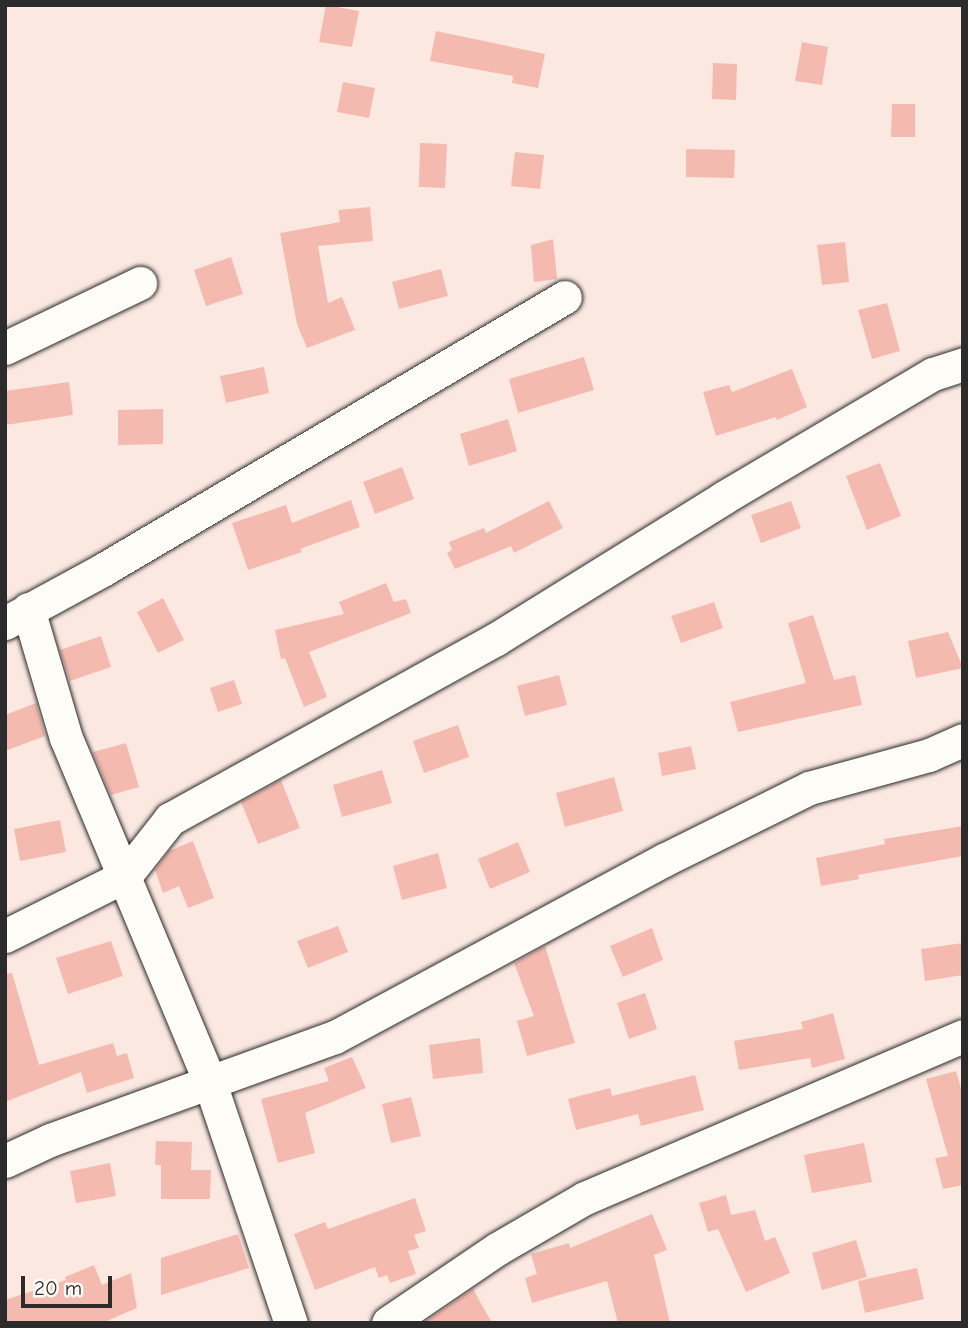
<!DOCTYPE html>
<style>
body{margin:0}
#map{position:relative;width:968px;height:1328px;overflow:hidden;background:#fbe8e1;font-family:"Comic Neue",sans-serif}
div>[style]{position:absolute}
.building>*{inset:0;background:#f5baaf}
.roads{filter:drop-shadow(0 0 2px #2b2b2b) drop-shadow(0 0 2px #2b2b2b)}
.minor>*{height:33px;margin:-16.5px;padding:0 16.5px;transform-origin:16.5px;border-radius:16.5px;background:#fdfcf7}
span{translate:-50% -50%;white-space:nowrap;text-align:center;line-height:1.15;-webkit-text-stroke:6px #fdfcf7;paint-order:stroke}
.frame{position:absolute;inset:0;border:7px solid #2b2b2b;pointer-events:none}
.scale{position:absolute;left:21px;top:1276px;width:91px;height:32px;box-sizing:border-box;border:4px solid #2b2b2b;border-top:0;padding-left:9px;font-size:21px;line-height:24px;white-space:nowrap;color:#2b2b2b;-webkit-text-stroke:5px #fdfcf7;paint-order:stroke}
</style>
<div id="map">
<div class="building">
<div style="clip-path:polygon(326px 5px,359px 11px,352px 47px,319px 42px)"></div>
<div style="clip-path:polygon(436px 31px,545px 54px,538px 88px,512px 83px,513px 76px,430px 61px)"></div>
<div style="clip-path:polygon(802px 42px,828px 47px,822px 85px,795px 81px)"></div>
<div style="clip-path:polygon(713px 63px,737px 64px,736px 100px,712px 99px)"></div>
<div style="clip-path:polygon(343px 82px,375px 88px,369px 118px,337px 112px)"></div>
<div style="clip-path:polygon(892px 104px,915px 104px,915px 137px,891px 137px)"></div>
<div style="clip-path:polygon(420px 143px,447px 144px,445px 188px,419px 187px)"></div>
<div style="clip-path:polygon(686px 149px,735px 150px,734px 178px,686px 177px)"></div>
<div style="clip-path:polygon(515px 152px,544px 155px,540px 189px,511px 186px)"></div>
<div style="clip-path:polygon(370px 207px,373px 241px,318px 246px,328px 303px,342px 297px,355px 330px,307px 348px,297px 324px,280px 233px,340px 222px,338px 210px)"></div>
<div style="clip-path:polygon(553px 239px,557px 279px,534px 282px,531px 245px)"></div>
<div style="clip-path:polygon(845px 242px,849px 282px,822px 285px,817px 245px)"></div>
<div style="clip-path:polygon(231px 257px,243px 294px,206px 306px,194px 270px)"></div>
<div style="clip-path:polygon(441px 269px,448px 296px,399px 309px,392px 282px)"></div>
<div style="clip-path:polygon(887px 303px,900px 351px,872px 359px,858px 310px)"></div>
<div style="clip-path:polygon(584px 357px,594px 390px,518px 413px,509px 379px)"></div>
<div style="clip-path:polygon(264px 367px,269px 393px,226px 403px,220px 376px)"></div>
<div style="clip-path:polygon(792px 369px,807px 407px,777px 420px,776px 417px,716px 436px,703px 392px,729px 385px,732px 392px)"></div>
<div style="clip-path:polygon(69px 382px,73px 415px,5px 425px,5px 391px)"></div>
<div style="clip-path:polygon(163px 409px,163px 444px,118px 445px,118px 410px)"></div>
<div style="clip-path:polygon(508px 419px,517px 451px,469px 466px,460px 434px)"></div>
<div style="clip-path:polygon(880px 463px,901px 516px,867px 530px,846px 476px)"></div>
<div style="clip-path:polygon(402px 467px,414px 499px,375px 514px,363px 482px)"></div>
<div style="clip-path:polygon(351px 500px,360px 527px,300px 549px,302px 552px,248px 570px,232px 523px,286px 505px,292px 523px)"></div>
<div style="clip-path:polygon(549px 501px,563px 528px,514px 553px,511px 546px,455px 569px,447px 553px,452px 550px,449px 542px,484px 528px,486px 533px)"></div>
<div style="clip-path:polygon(791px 501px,801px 528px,761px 543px,751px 515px)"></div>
<div style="clip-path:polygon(386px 583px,394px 602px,406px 599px,411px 613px,309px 652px,327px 697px,304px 707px,285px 658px,281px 659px,275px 630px,344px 614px,339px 602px)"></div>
<div style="clip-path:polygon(163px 598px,184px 640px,158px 653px,137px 612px)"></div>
<div style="clip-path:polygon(714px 602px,723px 628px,681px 643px,671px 616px)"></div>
<div style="clip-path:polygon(813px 615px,834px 680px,855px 675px,862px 705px,738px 732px,730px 702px,806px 683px,788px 623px)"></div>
<div style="clip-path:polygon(948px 632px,963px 668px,916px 678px,908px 641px)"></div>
<div style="clip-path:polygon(101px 636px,111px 667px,70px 681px,60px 650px)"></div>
<div style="clip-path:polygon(559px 675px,567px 705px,525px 716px,517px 686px)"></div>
<div style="clip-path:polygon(234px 680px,242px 704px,218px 712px,210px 688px)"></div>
<div style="clip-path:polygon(36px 703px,45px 736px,5px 751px,5px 715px)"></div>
<div style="clip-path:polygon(458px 725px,469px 757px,424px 773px,413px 741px)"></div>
<div style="clip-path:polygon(126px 743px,139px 787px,111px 795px,93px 752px)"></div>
<div style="clip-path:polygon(691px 746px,696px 769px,662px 776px,658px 753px)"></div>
<div style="clip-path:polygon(382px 770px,392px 803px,342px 817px,333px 785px)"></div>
<div style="clip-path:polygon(614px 777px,623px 811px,565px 827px,556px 793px)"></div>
<div style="clip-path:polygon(281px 780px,300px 828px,258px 844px,241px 802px)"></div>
<div style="clip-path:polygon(60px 820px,66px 852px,20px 861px,14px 829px)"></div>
<div style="clip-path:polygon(963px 826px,963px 856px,858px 875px,859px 879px,821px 886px,816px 858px,885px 844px,884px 839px)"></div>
<div style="clip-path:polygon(193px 841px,214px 898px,188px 908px,179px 886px,163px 893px,155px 870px,169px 851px)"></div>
<div style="clip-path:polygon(518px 842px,530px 872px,490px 889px,478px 859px)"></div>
<div style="clip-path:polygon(438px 853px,447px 888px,402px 900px,393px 866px)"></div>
<div style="clip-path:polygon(338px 926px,348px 952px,308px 968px,297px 941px)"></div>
<div style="clip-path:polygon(652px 928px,663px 960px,623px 977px,610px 946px)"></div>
<div style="clip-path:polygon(111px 941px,123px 976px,68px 994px,56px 958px)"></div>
<div style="clip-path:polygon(963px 943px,963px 975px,925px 981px,921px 949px)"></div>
<div style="clip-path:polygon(545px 946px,575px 1043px,527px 1056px,517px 1021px,534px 1016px,514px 963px)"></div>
<div style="clip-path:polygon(12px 973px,39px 1065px,113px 1043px,117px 1056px,127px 1053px,134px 1078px,87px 1093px,81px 1072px,5px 1102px,5px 974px)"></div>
<div style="clip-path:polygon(645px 993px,657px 1029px,629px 1039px,617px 1003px)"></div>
<div style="clip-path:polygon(833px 1013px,845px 1059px,812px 1068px,810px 1058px,739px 1070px,734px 1041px,803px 1029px,801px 1022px)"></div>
<div style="clip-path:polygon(480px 1038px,483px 1073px,433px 1079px,429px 1045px)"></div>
<div style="clip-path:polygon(352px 1057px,366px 1088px,305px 1113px,315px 1153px,278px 1163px,261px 1099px,329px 1081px,324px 1068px)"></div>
<div style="clip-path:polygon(956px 1071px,963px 1095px,963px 1185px,943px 1189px,935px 1158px,948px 1156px,926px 1079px)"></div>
<div style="clip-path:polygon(695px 1075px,704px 1110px,641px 1126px,638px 1114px,576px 1130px,568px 1099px,610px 1088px,612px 1096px)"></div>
<div style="clip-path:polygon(411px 1097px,421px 1136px,391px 1143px,382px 1104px)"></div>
<div style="clip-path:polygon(156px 1141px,192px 1142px,191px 1170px,211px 1170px,210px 1199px,161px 1199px,161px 1165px,155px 1165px)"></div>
<div style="clip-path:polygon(864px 1143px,872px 1182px,812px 1193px,804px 1155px)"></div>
<div style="clip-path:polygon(110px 1163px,116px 1196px,76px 1203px,70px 1171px)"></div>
<div style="clip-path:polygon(726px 1195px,731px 1215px,755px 1210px,765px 1241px,775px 1237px,790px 1273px,746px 1292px,718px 1229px,708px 1232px,699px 1203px)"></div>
<div style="clip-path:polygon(415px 1198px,426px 1231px,414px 1235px,419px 1248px,408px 1251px,416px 1274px,390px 1283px,387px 1275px,379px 1278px,375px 1267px,315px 1290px,294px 1234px,325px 1222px,328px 1229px)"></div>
<div style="clip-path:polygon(652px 1214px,667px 1250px,654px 1255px,670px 1323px,618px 1323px,607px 1281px,532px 1303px,525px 1278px,537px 1274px,531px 1254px,569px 1243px,570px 1248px)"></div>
<div style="clip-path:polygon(238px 1234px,249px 1268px,161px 1295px,161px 1258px)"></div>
<div style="clip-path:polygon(856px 1240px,867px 1277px,822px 1290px,812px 1253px)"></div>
<div style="clip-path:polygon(94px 1265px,102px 1285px,131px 1273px,137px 1308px,102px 1323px,5px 1323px,5px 1300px,66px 1280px,65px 1277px)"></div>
<div style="clip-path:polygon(917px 1268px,924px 1299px,865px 1313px,858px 1281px)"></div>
<div style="clip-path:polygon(473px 1289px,492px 1323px,423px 1323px)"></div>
</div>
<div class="roads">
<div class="minor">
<div style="left:5px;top:348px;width:150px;rotate:-25.7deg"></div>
<div style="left:28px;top:609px;width:134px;rotate:73.6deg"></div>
<div style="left:66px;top:738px;width:371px;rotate:67.3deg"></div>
<div style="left:209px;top:1080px;width:256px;rotate:71.4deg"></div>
<div style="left:5px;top:623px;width:113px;rotate:-28.6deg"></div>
<div style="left:104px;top:569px;width:535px;rotate:-30.54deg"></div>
<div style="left:5px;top:936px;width:134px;rotate:-26.6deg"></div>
<div style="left:125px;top:876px;width:73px;rotate:-51.7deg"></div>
<div style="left:170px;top:819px;width:372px;rotate:-28.9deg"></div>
<div style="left:496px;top:639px;width:267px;rotate:-31.8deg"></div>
<div style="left:723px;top:498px;width:244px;rotate:-30.6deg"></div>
<div style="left:933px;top:374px;width:32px;rotate:-18deg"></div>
<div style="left:5px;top:1161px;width:50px;rotate:-25deg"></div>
<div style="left:50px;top:1140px;width:303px;rotate:-19.9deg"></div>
<div style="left:335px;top:1037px;width:374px;rotate:-28.3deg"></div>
<div style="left:664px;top:860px;width:162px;rotate:-26.4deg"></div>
<div style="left:809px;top:788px;width:124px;rotate:-15.4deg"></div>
<div style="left:929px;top:755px;width:37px;rotate:-24deg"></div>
<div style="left:388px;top:1323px;width:132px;rotate:-34.2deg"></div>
<div style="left:497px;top:1249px;width:102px;rotate:-30.1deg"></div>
<div style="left:585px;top:1198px;width:411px;rotate:-23.2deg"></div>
</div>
</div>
<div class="frame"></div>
<div class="scale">20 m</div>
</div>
